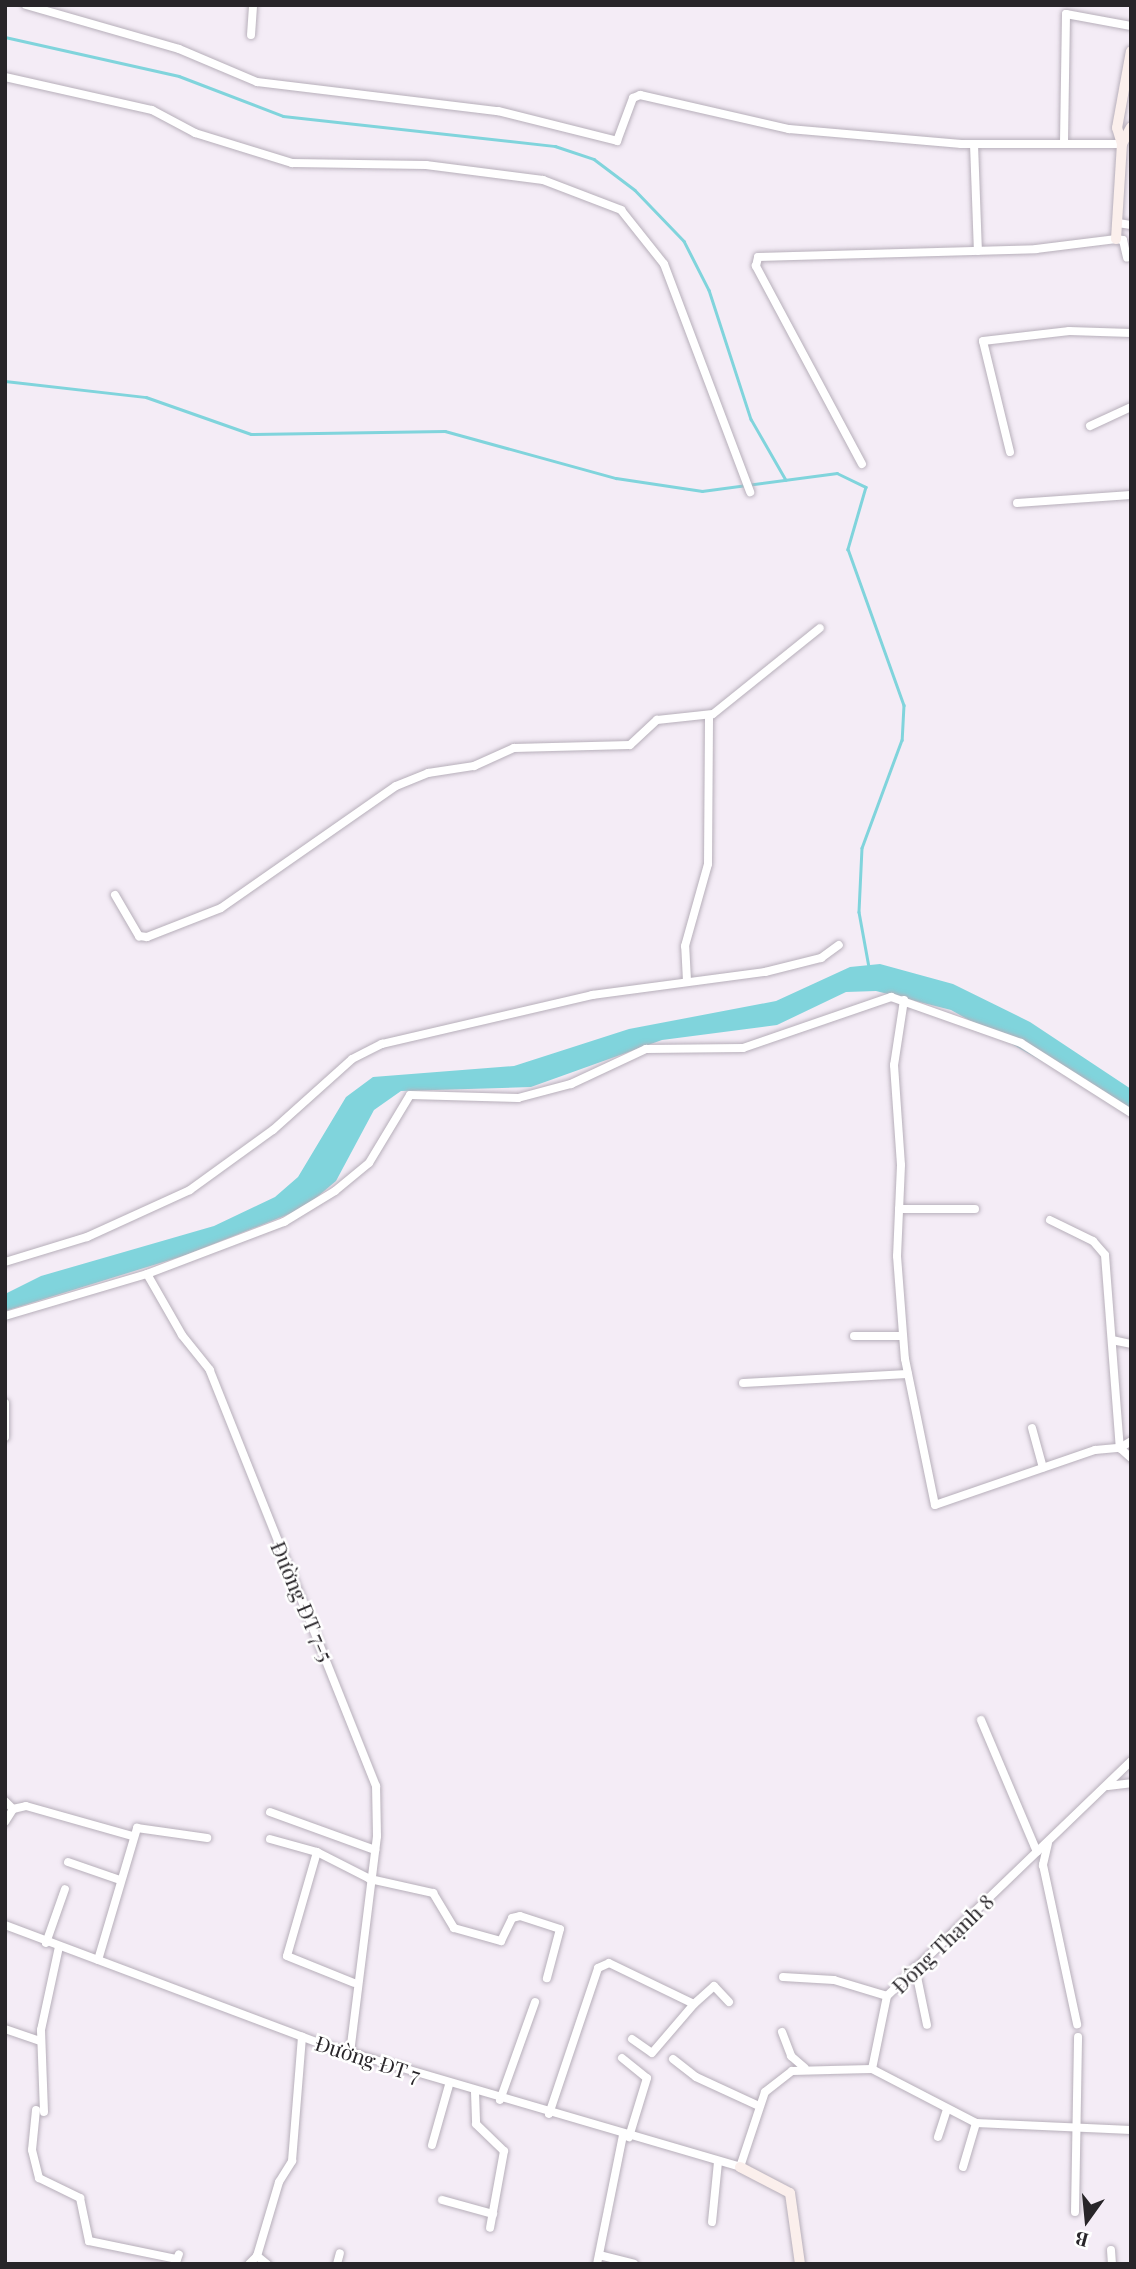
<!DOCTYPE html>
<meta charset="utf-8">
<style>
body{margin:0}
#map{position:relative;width:1136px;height:2269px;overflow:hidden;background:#f4ecf6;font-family:"Playfair Display",serif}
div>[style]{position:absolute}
.water>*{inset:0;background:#80d4dc}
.stream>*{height:2.5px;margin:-1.25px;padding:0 1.25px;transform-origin:1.25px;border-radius:1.25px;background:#80d4dc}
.roads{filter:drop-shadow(0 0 2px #b7afba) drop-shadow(0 0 2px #b7afba)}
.street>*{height:8px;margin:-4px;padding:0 4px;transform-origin:4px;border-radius:4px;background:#fff}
.secondary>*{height:10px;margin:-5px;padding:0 5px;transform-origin:5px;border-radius:5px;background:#fbefec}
span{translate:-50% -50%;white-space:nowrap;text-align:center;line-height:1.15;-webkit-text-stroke:5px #fff;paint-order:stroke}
.street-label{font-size:21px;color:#282529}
.frame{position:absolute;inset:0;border:7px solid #282529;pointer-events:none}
.north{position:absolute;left:1052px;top:2185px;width:70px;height:70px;-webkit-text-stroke:5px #fff;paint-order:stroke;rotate:195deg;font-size:19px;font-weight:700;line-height:28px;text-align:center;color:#282529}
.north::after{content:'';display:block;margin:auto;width:24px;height:32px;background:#282529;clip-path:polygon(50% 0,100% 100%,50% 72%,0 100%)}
</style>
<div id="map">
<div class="water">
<div style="clip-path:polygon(880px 964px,953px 984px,1030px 1022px,1131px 1089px,1131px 1111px,951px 1010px,876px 991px,846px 992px,777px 1025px,662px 1040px,531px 1087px,401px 1091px,374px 1110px,336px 1181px,304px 1208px,186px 1255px,5px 1311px,5px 1294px,41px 1276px,214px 1226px,275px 1197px,298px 1177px,346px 1097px,373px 1077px,514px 1066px,629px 1029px,776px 1001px,850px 967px)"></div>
</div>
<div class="stream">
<div style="left:5px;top:37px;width:178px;rotate:12.6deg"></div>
<div style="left:179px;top:76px;width:111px;rotate:21deg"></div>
<div style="left:283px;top:116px;width:274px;rotate:6.3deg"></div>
<div style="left:555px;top:146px;width:41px;rotate:18.4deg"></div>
<div style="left:594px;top:159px;width:51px;rotate:37.1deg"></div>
<div style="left:635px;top:190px;width:71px;rotate:46.1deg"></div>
<div style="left:684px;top:241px;width:55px;rotate:63deg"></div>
<div style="left:709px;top:290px;width:136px;rotate:72deg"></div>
<div style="left:751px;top:419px;width:70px;rotate:60.2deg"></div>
<div style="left:5px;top:381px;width:142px;rotate:6.5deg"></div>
<div style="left:146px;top:397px;width:111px;rotate:19.4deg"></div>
<div style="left:251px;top:434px;width:194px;rotate:-0.9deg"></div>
<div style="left:445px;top:431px;width:177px;rotate:15.4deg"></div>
<div style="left:616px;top:478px;width:87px;rotate:8.6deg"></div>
<div style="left:702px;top:491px;width:136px;rotate:-7.6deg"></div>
<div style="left:837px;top:473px;width:32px;rotate:26deg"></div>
<div style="left:866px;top:487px;width:65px;rotate:106.2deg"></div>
<div style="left:848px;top:549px;width:166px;rotate:70.3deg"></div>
<div style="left:904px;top:705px;width:35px;rotate:93deg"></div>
<div style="left:902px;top:740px;width:115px;rotate:110.3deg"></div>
<div style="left:862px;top:848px;width:64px;rotate:92.7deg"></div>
<div style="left:859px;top:912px;width:56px;rotate:79.7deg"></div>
</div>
<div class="roads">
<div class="street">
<div style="left:26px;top:5px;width:159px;rotate:16deg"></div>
<div style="left:179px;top:49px;width:85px;rotate:22.9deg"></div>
<div style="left:257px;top:82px;width:243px;rotate:6.9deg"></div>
<div style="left:498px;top:111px;width:123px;rotate:14.1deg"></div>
<div style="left:617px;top:141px;width:46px;rotate:-69.6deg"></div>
<div style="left:633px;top:98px;width:8px;rotate:-23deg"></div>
<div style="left:640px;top:95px;width:153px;rotate:12.9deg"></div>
<div style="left:789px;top:129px;width:173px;rotate:5deg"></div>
<div style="left:961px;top:144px;width:161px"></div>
<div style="left:251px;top:35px;width:30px;rotate:-86deg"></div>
<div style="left:5px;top:77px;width:151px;rotate:12.7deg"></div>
<div style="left:152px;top:110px;width:49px;rotate:28.1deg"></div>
<div style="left:195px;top:133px;width:102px;rotate:17.2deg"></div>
<div style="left:292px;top:163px;width:134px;rotate:0.9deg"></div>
<div style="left:426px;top:165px;width:118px;rotate:7.3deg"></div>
<div style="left:543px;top:180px;width:84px;rotate:21deg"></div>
<div style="left:621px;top:210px;width:69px;rotate:51.5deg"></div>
<div style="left:664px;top:264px;width:244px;rotate:69.3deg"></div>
<div style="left:1064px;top:142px;width:128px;rotate:-89.1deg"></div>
<div style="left:1066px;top:14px;width:66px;rotate:10.5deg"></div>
<div style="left:974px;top:144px;width:107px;rotate:87.9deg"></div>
<div style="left:1118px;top:223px;width:13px;rotate:9deg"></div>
<div style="left:1090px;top:426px;width:45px;rotate:-24.9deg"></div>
<div style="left:1010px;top:452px;width:114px;rotate:-103.7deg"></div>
<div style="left:983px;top:341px;width:87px;rotate:-6.6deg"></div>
<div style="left:1069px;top:331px;width:62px;rotate:1.8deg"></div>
<div style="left:862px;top:464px;width:225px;rotate:-118.2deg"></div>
<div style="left:756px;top:266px;width:9px;rotate:-77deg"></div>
<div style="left:758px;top:257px;width:278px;rotate:-1.6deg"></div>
<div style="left:1036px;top:249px;width:81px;rotate:-7.1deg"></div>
<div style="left:1116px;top:239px;width:7px;rotate:8deg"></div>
<div style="left:1123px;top:240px;width:18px;rotate:77deg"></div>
<div style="left:1017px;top:503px;width:114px;rotate:-4deg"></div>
<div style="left:115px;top:895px;width:48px;rotate:59.7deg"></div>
<div style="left:139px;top:936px;width:8px;rotate:7deg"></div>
<div style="left:147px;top:937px;width:79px;rotate:-21.4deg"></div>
<div style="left:221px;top:908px;width:213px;rotate:-34.9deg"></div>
<div style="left:396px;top:786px;width:35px;rotate:-22deg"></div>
<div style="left:428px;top:773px;width:47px;rotate:-8.7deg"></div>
<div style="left:474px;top:766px;width:44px;rotate:-24.2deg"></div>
<div style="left:514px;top:748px;width:116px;rotate:-1.5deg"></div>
<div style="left:630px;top:745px;width:37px;rotate:-43deg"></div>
<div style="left:657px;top:720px;width:56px;rotate:-6.1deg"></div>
<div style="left:713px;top:714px;width:137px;rotate:-38.8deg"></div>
<div style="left:687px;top:981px;width:35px;rotate:-93deg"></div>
<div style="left:685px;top:946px;width:85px;rotate:-74.3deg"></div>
<div style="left:708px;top:864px;width:149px;rotate:-89.6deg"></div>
<div style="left:904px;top:1000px;width:66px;rotate:98.7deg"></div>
<div style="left:894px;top:1065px;width:100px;rotate:86deg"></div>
<div style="left:901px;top:1165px;width:91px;rotate:92.5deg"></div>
<div style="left:897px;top:1256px;width:103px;rotate:85.6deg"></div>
<div style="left:905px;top:1359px;width:149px;rotate:78.4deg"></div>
<div style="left:935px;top:1505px;width:169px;rotate:-19deg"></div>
<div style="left:1095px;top:1450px;width:25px;rotate:-5deg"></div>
<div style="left:1120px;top:1448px;width:15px;rotate:42deg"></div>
<div style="left:899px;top:1209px;width:76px"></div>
<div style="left:1050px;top:1220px;width:48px;rotate:26deg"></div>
<div style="left:1093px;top:1241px;width:18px;rotate:49deg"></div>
<div style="left:1105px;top:1255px;width:194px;rotate:85.6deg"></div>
<div style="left:1120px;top:1448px;width:13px;rotate:-32deg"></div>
<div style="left:5px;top:1262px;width:86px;rotate:-17deg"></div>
<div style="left:87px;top:1237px;width:113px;rotate:-24.5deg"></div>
<div style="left:190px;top:1190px;width:102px;rotate:-35.9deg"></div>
<div style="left:273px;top:1130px;width:106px;rotate:-41.9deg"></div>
<div style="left:352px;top:1059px;width:34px;rotate:-27deg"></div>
<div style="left:382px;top:1044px;width:216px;rotate:-13.1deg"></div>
<div style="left:592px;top:995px;width:175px;rotate:-7.6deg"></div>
<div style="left:765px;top:972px;width:58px;rotate:-14deg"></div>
<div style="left:821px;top:958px;width:22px;rotate:-36deg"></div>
<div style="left:5px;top:1316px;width:148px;rotate:-16.5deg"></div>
<div style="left:854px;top:1336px;width:49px"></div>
<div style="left:1112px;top:1340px;width:19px;rotate:12deg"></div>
<div style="left:743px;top:1383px;width:165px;rotate:-3.1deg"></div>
<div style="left:5px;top:1403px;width:34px;rotate:90deg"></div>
<div style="left:1032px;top:1428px;width:41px;rotate:74.6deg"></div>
<div style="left:981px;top:1720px;width:143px;rotate:67deg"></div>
<div style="left:1108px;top:1786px;width:23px;rotate:-7deg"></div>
<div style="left:5px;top:1801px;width:11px;rotate:45deg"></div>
<div style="left:270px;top:1812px;width:112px;rotate:19.9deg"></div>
<div style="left:5px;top:1822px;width:15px;rotate:-58deg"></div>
<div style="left:13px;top:1809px;width:13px;rotate:-13deg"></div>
<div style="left:26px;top:1806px;width:110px;rotate:15.8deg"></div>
<div style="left:270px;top:1839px;width:49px;rotate:15.5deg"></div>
<div style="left:317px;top:1852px;width:59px;rotate:27deg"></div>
<div style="left:370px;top:1879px;width:65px;rotate:12.5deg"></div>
<div style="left:433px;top:1893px;width:41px;rotate:59deg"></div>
<div style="left:454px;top:1928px;width:49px;rotate:15.5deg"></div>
<div style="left:501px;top:1941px;width:25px;rotate:-64deg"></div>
<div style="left:512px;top:1918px;width:8px;rotate:-14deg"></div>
<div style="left:520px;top:1916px;width:42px;rotate:18deg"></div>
<div style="left:560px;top:1929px;width:51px;rotate:104.9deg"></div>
<div style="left:1048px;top:1843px;width:23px;rotate:103deg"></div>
<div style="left:1043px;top:1865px;width:163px;rotate:77.9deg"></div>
<div style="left:317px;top:1852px;width:108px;rotate:106.1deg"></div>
<div style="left:287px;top:1956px;width:72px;rotate:21.9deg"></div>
<div style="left:68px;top:1862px;width:55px;rotate:19.1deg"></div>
<div style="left:5px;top:1925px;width:341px;rotate:20.6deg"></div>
<div style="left:324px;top:2045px;width:434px;rotate:16.3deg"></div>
<div style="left:740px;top:2167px;width:79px;rotate:-71.6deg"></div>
<div style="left:765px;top:2092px;width:34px;rotate:-38deg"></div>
<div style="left:792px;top:2071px;width:80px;rotate:-1.4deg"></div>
<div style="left:872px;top:2069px;width:75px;rotate:-78.4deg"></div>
<div style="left:887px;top:1996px;width:339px;rotate:-43.9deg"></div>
<div style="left:46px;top:1943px;width:57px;rotate:-70.6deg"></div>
<div style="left:98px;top:1960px;width:138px;rotate:-73.5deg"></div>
<div style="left:137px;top:1828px;width:71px;rotate:8.1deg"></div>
<div style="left:915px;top:1967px;width:59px;rotate:78.3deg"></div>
<div style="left:783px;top:1977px;width:51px;rotate:3.4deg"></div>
<div style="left:834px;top:1980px;width:55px;rotate:16.8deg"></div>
<div style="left:5px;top:2029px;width:37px;rotate:19deg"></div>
<div style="left:782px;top:2032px;width:26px;rotate:69deg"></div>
<div style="left:791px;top:2056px;width:18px;rotate:41deg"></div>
<div style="left:632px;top:2039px;width:24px;rotate:35deg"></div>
<div style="left:652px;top:2053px;width:65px;rotate:-49.4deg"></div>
<div style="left:350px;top:2053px;width:219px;rotate:-82.9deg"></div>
<div style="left:377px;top:1836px;width:50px;rotate:-91.1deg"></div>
<div style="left:376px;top:1786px;width:448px;rotate:-111.8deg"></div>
<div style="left:210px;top:1370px;width:45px;rotate:-128.7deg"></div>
<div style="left:182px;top:1335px;width:70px;rotate:-119.8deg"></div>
<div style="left:147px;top:1274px;width:147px;rotate:-20.8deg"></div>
<div style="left:284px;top:1222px;width:60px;rotate:-31.3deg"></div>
<div style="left:335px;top:1191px;width:44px;rotate:-39.5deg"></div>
<div style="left:369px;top:1163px;width:79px;rotate:-58.9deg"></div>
<div style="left:410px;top:1095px;width:108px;rotate:1.6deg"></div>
<div style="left:518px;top:1098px;width:55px;rotate:-14.8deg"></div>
<div style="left:571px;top:1084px;width:83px;rotate:-25deg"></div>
<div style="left:646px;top:1049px;width:97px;rotate:-0.6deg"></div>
<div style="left:743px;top:1048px;width:157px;rotate:-19deg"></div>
<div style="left:891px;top:997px;width:138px;rotate:19.5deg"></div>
<div style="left:1021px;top:1043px;width:130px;rotate:32.5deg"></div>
<div style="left:622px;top:2058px;width:32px;rotate:39deg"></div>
<div style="left:647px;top:2078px;width:62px;rotate:107deg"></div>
<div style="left:673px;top:2059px;width:29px;rotate:38deg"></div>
<div style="left:696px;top:2077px;width:69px;rotate:24.7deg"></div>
<div style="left:872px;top:2069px;width:117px;rotate:27.4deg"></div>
<div style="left:976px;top:2123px;width:155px;rotate:2.6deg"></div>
<div style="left:475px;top:2092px;width:32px;rotate:88deg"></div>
<div style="left:476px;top:2124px;width:39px;rotate:44deg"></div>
<div style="left:504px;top:2151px;width:78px;rotate:100.3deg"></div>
<div style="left:500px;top:2100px;width:104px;rotate:-70.3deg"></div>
<div style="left:36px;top:2110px;width:40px;rotate:95.7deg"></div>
<div style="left:32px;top:2150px;width:29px;rotate:76deg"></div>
<div style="left:39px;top:2178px;width:46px;rotate:26deg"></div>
<div style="left:80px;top:2198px;width:44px;rotate:78.2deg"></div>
<div style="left:89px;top:2241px;width:90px;rotate:11.6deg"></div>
<div style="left:177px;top:2259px;width:5px;rotate:-68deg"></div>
<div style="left:44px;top:2112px;width:82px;rotate:-92.1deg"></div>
<div style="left:41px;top:2030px;width:85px;rotate:-77.8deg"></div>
<div style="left:549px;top:2114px;width:154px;rotate:-71.4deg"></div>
<div style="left:598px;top:1968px;width:12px;rotate:-24deg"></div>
<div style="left:609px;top:1963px;width:94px;rotate:25.8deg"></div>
<div style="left:694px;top:2004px;width:27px;rotate:-42deg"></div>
<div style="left:714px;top:1986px;width:22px;rotate:47deg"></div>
<div style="left:938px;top:2137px;width:28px;rotate:-72deg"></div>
<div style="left:432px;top:2145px;width:62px;rotate:-74.2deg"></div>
<div style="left:963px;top:2167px;width:46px;rotate:-73.5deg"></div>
<div style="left:442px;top:2200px;width:53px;rotate:15.4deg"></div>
<div style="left:1075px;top:2212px;width:175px;rotate:-89deg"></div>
<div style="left:712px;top:2222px;width:60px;rotate:-84.3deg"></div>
<div style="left:1111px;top:2250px;width:14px;rotate:86deg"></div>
<div style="left:599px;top:2255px;width:36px;rotate:14deg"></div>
<div style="left:249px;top:2264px;width:11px;rotate:-45deg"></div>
<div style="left:267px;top:2264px;width:13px;rotate:-141deg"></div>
<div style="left:257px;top:2256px;width:77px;rotate:-73.4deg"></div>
<div style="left:279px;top:2182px;width:25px;rotate:-58deg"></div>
<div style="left:292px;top:2161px;width:125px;rotate:-85.4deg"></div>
<div style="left:337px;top:2264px;width:11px;rotate:-75deg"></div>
<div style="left:597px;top:2264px;width:132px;rotate:-78.6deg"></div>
</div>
<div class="secondary">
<div style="left:1122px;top:144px;width:19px;rotate:-62deg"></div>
<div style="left:1116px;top:239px;width:95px;rotate:-86.4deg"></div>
<div style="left:1122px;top:144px;width:17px;rotate:-107deg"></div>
<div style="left:1117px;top:128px;width:78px;rotate:-79.7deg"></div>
<div style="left:740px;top:2167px;width:56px;rotate:27.5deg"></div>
<div style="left:790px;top:2193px;width:72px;rotate:82deg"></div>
</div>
</div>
<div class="street-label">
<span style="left:303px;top:1601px;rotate:67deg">Đường ĐT 7-5</span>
<span style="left:942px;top:1943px;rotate:-44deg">Đông Thạnh 8</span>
<span style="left:368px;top:2058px;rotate:18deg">Đường ĐT 7</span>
</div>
<div class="frame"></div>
<div class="north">B</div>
</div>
